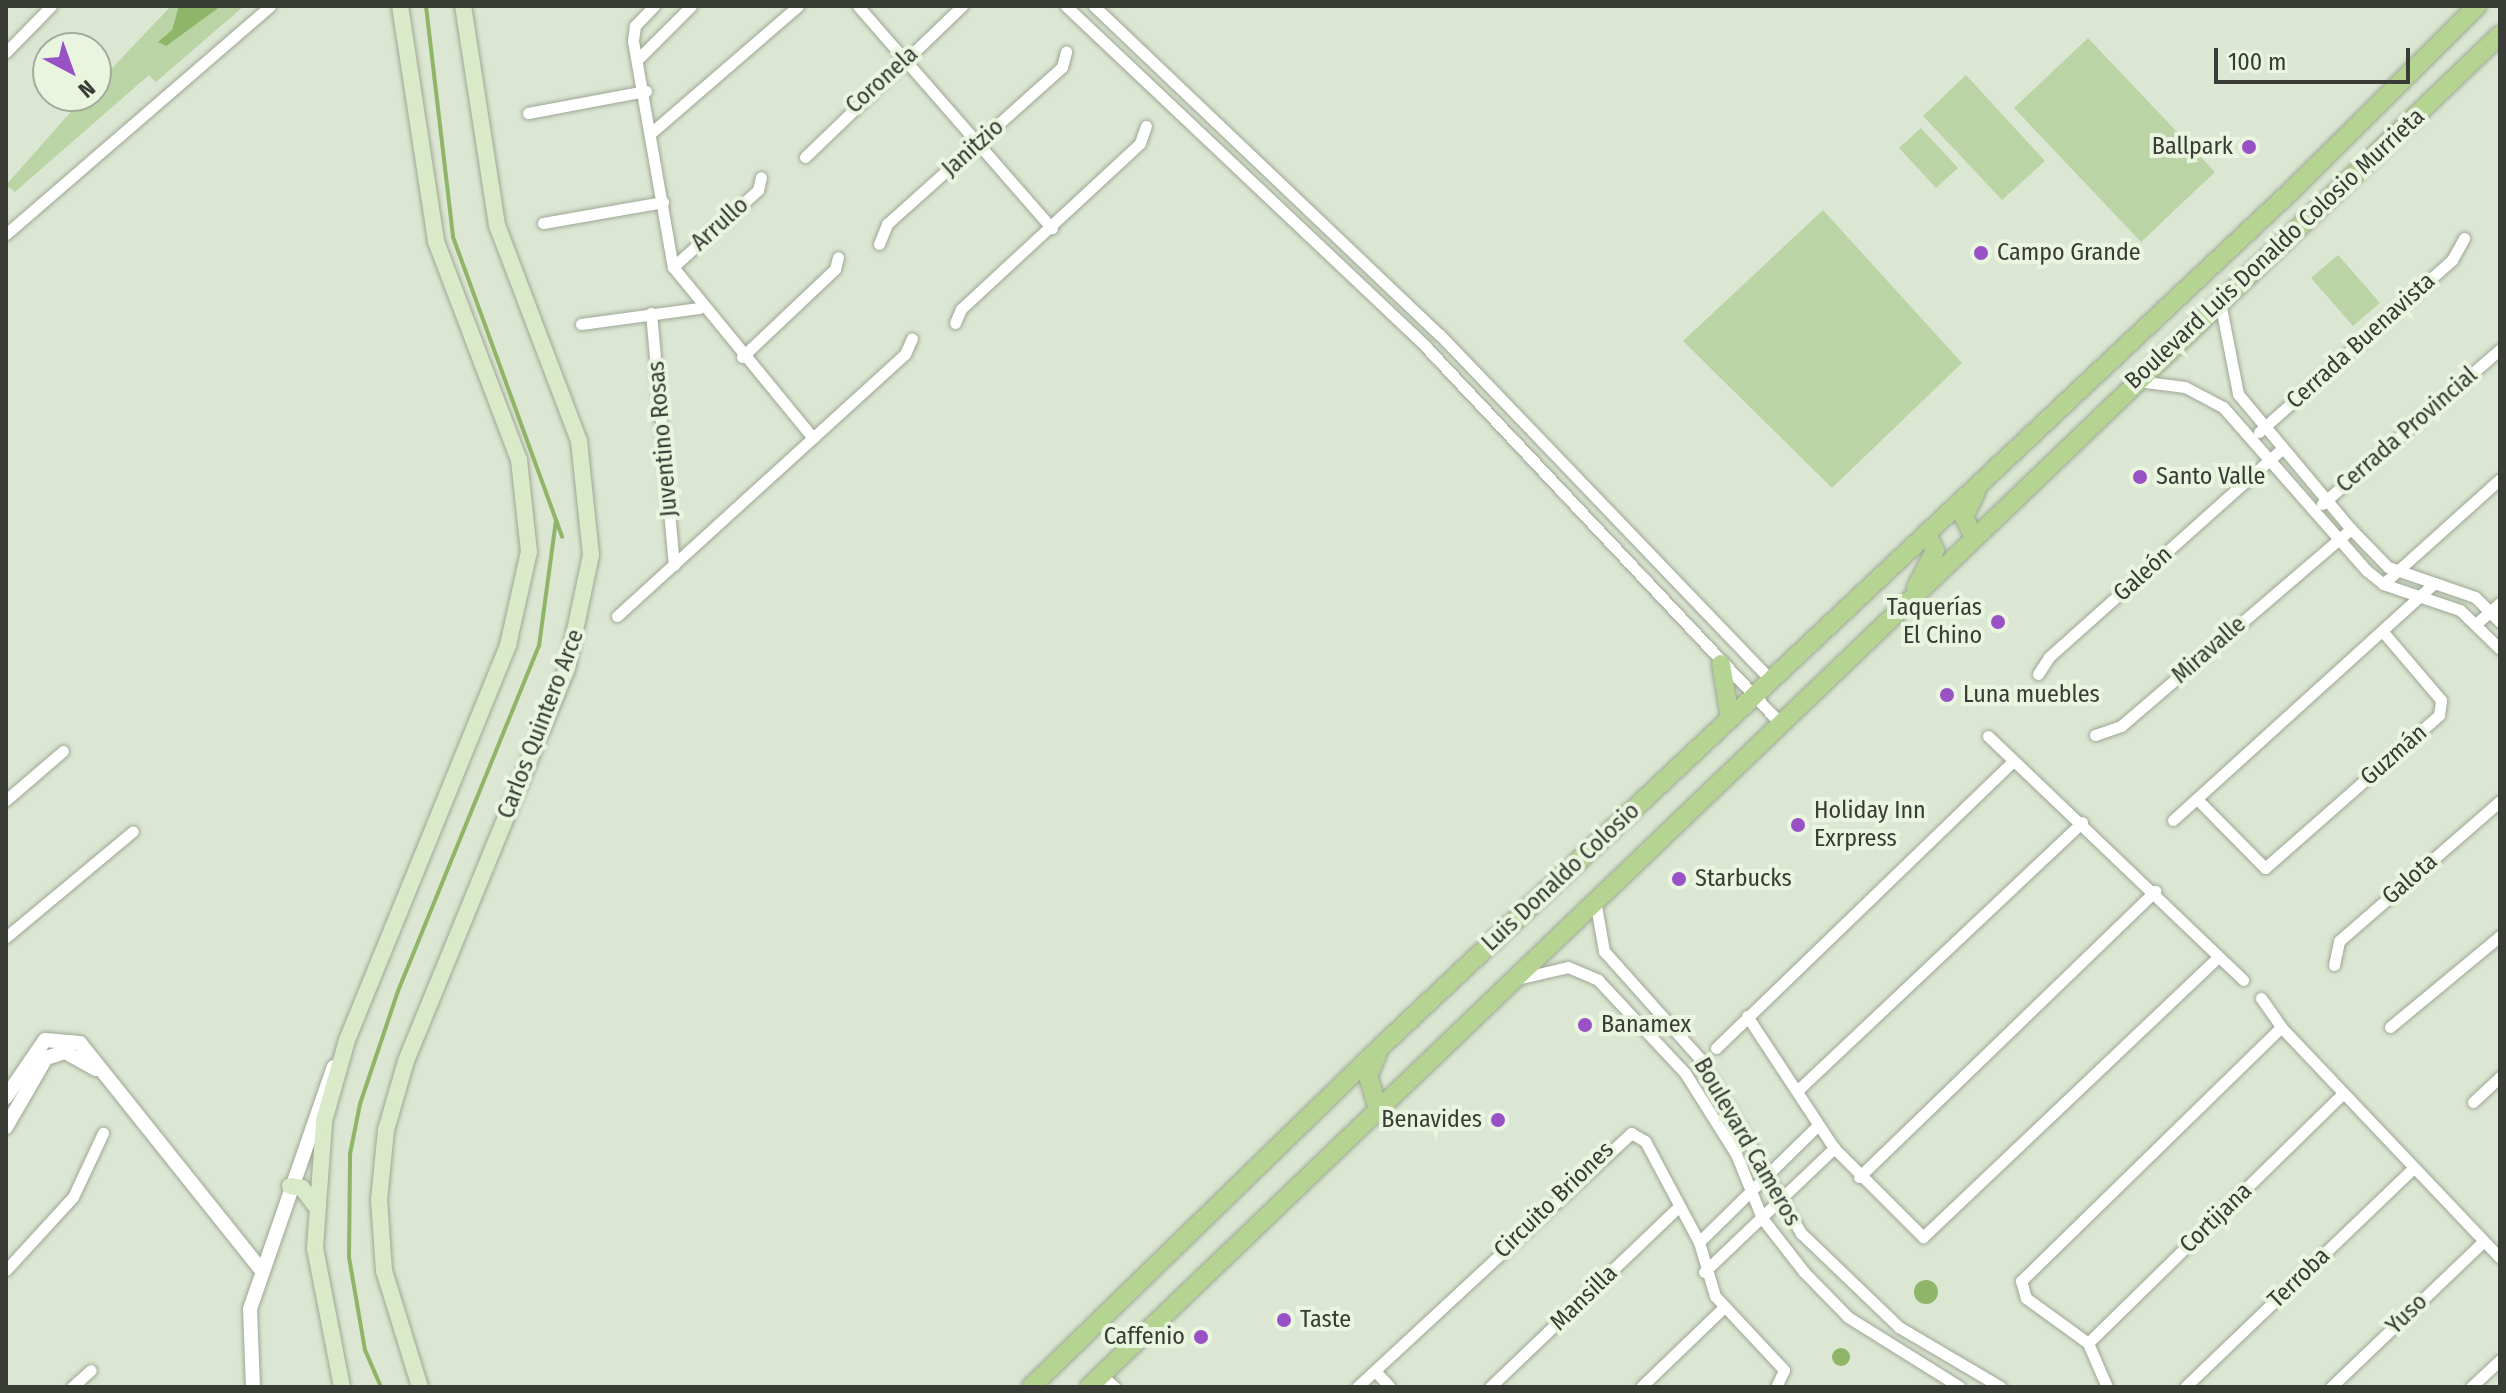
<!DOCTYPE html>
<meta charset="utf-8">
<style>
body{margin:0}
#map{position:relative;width:2506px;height:1393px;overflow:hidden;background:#dce7d3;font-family:"Fira Sans Condensed",sans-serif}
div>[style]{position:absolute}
.green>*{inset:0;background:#bbd4a5}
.water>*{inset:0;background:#8fb568}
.round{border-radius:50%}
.stream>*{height:4px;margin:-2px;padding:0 2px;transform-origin:2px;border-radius:2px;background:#8fb568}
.roads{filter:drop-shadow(0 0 2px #9da794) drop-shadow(0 0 2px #9da794)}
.minor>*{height:11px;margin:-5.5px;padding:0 5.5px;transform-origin:5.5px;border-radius:5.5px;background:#fff}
.tertiary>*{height:14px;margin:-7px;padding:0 7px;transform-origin:7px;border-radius:7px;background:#fff}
.secondary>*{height:16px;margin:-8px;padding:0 8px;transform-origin:8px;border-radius:8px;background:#dae9c8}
.primary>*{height:18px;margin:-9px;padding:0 9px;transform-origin:9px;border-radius:9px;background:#b5d391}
.dots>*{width:22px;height:22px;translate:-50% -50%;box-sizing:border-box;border:4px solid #eaf5e0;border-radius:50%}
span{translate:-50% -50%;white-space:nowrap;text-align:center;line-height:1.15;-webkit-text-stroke:8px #eaf5e0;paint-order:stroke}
.street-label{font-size:24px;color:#383c34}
.poi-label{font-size:24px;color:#383c34}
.right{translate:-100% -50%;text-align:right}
.left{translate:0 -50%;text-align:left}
.frame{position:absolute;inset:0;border:8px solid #383c34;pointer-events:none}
.north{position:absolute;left:32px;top:32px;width:80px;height:80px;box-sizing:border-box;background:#eaf5e0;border:2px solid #a3ab9b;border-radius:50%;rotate:139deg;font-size:22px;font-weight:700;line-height:32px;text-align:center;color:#383c34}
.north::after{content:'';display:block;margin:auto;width:28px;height:36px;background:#9952c6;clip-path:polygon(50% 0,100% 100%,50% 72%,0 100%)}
.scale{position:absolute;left:2214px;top:48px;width:196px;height:36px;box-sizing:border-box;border:4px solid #383c34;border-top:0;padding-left:10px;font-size:24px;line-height:28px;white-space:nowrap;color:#383c34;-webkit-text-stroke:6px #eaf5e0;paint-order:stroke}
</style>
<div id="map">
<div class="green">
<div style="clip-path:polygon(171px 6px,244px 6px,156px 82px,149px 75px,15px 192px,6px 185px,85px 96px,96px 96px,96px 85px)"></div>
<div style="clip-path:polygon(2088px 38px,2215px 172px,2141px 242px,2014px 108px)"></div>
<div style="clip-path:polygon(1966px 75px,2045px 161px,2002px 200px,1923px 116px)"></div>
<div style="clip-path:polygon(1921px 128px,1958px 168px,1936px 188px,1899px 148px)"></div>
<div style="clip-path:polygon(1823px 210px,1962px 363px,1832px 488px,1683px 341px)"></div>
<div style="clip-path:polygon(2338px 255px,2380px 303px,2353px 326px,2311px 278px)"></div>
</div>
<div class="water">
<div style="clip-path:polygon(179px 6px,221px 6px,166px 46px,158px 42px,172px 30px)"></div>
<div class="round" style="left:1914px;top:1280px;width:24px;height:24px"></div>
<div class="round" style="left:1832px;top:1348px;width:18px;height:18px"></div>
</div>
<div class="stream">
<div style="left:426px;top:6px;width:233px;rotate:83.3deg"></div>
<div style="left:453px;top:237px;width:319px;rotate:70deg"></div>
<div style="left:381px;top:1387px;width:40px;rotate:-113.4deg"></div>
<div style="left:365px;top:1350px;width:94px;rotate:-99.8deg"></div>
<div style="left:349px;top:1257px;width:103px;rotate:-89.4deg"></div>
<div style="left:350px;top:1154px;width:51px;rotate:-78.7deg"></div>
<div style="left:360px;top:1104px;width:119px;rotate:-71.4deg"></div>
<div style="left:398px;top:991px;width:373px;rotate:-67.8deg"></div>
<div style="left:539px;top:646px;width:127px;rotate:-82.3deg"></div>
</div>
<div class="roads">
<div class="minor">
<div style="left:654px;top:6px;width:28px;rotate:134deg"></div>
<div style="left:635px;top:26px;width:15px;rotate:98deg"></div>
<div style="left:633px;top:41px;width:230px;rotate:80deg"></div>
<div style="left:673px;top:267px;width:221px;rotate:50.7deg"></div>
<div style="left:858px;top:6px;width:295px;rotate:48.9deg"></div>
<div style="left:1066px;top:6px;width:496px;rotate:43.4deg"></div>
<div style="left:1426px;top:347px;width:518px;rotate:46.72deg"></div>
<div style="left:1094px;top:6px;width:476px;rotate:43.6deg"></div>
<div style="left:1439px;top:334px;width:480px;rotate:46.2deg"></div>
<div style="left:6px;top:52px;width:64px;rotate:-45.6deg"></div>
<div style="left:640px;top:57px;width:72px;rotate:-45deg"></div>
<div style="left:528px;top:113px;width:120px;rotate:-10.6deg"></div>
<div style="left:652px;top:132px;width:193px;rotate:-40.8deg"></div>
<div style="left:805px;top:157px;width:218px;rotate:-43.9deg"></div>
<div style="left:543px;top:223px;width:122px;rotate:-9.9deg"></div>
<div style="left:6px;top:234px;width:349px;rotate:-40.8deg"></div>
<div style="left:879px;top:244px;width:22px;rotate:-68deg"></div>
<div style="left:887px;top:224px;width:235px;rotate:-41.9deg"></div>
<div style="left:1062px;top:67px;width:16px;rotate:-75deg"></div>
<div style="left:673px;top:267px;width:115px;rotate:-42.2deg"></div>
<div style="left:758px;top:190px;width:13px;rotate:-77deg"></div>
<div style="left:2220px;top:302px;width:94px;rotate:78.9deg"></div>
<div style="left:2238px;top:394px;width:176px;rotate:50.1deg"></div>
<div style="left:2351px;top:529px;width:53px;rotate:45.8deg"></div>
<div style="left:2388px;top:567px;width:92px;rotate:19deg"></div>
<div style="left:2475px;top:597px;width:35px;rotate:45deg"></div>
<div style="left:651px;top:313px;width:253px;rotate:84.8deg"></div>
<div style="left:955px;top:323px;width:15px;rotate:-67deg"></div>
<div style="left:961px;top:309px;width:244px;rotate:-42.8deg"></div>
<div style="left:1140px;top:143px;width:18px;rotate:-71deg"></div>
<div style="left:581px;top:324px;width:119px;rotate:-7.7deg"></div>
<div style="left:742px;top:357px;width:128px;rotate:-43.4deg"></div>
<div style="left:835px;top:269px;width:12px;rotate:-76deg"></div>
<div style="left:2138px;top:381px;width:47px;rotate:7.3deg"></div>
<div style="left:2185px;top:387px;width:43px;rotate:27.8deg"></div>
<div style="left:2223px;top:407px;width:217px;rotate:48.7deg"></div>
<div style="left:2366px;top:570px;width:22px;rotate:39deg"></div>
<div style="left:2383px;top:584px;width:81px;rotate:18.7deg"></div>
<div style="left:2460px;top:610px;width:56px;rotate:44.3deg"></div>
<div style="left:2259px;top:432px;width:259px;rotate:-41.7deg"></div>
<div style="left:2452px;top:260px;width:25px;rotate:-61deg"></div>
<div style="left:2322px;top:504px;width:236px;rotate:-41deg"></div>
<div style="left:2383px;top:584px;width:157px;rotate:-41.9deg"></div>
<div style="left:617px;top:616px;width:389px;rotate:-42.3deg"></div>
<div style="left:905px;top:354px;width:17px;rotate:-66deg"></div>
<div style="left:2478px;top:622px;width:29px;rotate:-41deg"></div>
<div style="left:2038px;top:674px;width:20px;rotate:-57deg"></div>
<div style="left:2049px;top:657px;width:312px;rotate:-41.8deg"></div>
<div style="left:2095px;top:735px;width:28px;rotate:-19deg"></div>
<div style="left:2121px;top:726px;width:303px;rotate:-40.6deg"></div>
<div style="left:1988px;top:736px;width:353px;rotate:43.7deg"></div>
<div style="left:2197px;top:799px;width:97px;rotate:45.4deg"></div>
<div style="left:2265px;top:868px;width:232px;rotate:-41.3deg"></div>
<div style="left:2439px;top:715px;width:15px;rotate:-82deg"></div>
<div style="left:2441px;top:700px;width:88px;rotate:-130.4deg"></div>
<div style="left:6px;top:800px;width:75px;rotate:-40.7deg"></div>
<div style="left:2173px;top:820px;width:353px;rotate:-42.2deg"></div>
<div style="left:1595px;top:900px;width:52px;rotate:80deg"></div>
<div style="left:1604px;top:951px;width:146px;rotate:48.3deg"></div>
<div style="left:1701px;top:1060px;width:200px;rotate:60deg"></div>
<div style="left:1801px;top:1233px;width:136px;rotate:43.8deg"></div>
<div style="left:1899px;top:1327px;width:118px;rotate:30.5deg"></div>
<div style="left:6px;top:937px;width:165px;rotate:-39.8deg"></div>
<div style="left:2334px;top:965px;width:25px;rotate:-78deg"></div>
<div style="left:2339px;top:941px;width:213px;rotate:-41deg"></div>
<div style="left:1521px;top:978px;width:48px;rotate:-13.2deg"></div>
<div style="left:1568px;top:967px;width:33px;rotate:23deg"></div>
<div style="left:1598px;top:980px;width:127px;rotate:46.9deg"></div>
<div style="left:1685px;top:1073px;width:96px;rotate:57.8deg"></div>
<div style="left:1736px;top:1154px;width:69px;rotate:67.9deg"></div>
<div style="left:1762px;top:1218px;width:68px;rotate:52.1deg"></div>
<div style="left:1804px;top:1272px;width:63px;rotate:45.6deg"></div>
<div style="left:1848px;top:1317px;width:132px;rotate:32deg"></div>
<div style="left:2261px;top:998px;width:35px;rotate:55deg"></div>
<div style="left:1747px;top:1016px;width:158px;rotate:56.6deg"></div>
<div style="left:1834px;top:1148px;width:126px;rotate:45deg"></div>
<div style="left:1923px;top:1237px;width:405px;rotate:-43.5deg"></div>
<div style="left:2390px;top:1027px;width:143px;rotate:-39.6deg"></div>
<div style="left:1716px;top:1048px;width:413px;rotate:-44deg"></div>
<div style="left:1799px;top:1089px;width:389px;rotate:-43.3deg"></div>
<div style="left:2473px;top:1102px;width:37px;rotate:-43deg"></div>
<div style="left:1859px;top:1177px;width:412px;rotate:-44deg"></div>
<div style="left:1699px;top:1242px;width:165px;rotate:-44.5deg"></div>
<div style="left:6px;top:1270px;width:99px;rotate:-47.5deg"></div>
<div style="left:73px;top:1197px;width:71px;rotate:-64.9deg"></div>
<div style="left:1704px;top:1272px;width:180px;rotate:-43.6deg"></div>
<div style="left:2088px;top:1343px;width:357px;rotate:-44.4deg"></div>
<div style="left:1375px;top:1371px;width:22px;rotate:47deg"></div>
<div style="left:1101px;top:1375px;width:18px;rotate:41deg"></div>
<div style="left:72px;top:1387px;width:25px;rotate:-42deg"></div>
<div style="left:1357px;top:1387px;width:374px;rotate:-42.8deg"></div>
<div style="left:1631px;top:1133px;width:16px;rotate:30deg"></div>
<div style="left:1645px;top:1141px;width:115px;rotate:61.9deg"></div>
<div style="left:1699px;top:1242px;width:56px;rotate:73.5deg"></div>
<div style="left:1715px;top:1296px;width:101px;rotate:47deg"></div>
<div style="left:1784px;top:1370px;width:19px;rotate:115deg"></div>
<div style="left:1490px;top:1387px;width:259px;rotate:-43.7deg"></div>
<div style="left:1641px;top:1387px;width:115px;rotate:-43.9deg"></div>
<div style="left:2107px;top:1387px;width:48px;rotate:-113.4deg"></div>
<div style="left:2088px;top:1343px;width:77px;rotate:-144deg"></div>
<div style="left:2026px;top:1298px;width:18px;rotate:-106deg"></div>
<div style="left:2021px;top:1281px;width:363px;rotate:-44.3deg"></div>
<div style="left:2281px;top:1027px;width:318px;rotate:46.5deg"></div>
<div style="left:2185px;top:1387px;width:315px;rotate:-43.8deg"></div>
<div style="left:2331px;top:1387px;width:211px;rotate:-43.7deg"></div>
<div style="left:2471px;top:1387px;width:40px;rotate:-43deg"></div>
</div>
<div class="tertiary">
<div style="left:6px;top:1097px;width:69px;rotate:-55.6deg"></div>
<div style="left:45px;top:1040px;width:35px;rotate:5deg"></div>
<div style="left:80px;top:1043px;width:292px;rotate:51.4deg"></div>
<div style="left:6px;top:1127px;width:80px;rotate:-59.9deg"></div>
<div style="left:46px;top:1058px;width:20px;rotate:-18deg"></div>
<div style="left:65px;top:1052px;width:35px;rotate:29deg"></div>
<div style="left:253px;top:1387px;width:78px;rotate:-92.2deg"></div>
<div style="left:250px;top:1309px;width:256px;rotate:-70.9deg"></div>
</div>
<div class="secondary">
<div style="left:290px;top:1186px;width:12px;rotate:9deg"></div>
<div style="left:302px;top:1188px;width:21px;rotate:53deg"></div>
<div style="left:342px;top:1387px;width:142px;rotate:-101deg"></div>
<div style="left:315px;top:1248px;width:127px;rotate:-85.9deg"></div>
<div style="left:324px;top:1121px;width:84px;rotate:-74.1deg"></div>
<div style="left:347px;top:1040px;width:427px;rotate:-67.8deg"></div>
<div style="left:508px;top:645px;width:95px;rotate:-77.3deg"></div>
<div style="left:529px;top:552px;width:93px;rotate:-96.2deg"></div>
<div style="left:519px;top:460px;width:234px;rotate:-110.8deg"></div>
<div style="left:436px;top:241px;width:238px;rotate:-98.7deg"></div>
<div style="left:420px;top:1387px;width:121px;rotate:-107.2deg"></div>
<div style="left:384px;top:1271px;width:71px;rotate:-94deg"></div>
<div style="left:379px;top:1200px;width:70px;rotate:-84.3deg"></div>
<div style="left:386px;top:1130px;width:72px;rotate:-73.8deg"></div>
<div style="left:406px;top:1061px;width:425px;rotate:-67.7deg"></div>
<div style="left:567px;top:668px;width:116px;rotate:-78deg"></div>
<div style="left:591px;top:555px;width:115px;rotate:-96deg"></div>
<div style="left:579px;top:441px;width:231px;rotate:-110.8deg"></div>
<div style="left:497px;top:225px;width:222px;rotate:-98.8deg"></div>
</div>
<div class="primary">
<div style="left:1974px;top:537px;width:22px;rotate:-117deg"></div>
<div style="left:1964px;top:517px;width:28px;rotate:-64deg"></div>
<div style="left:1916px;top:588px;width:42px;rotate:-63.4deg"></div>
<div style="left:1935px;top:550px;width:19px;rotate:-118deg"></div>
<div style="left:1721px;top:664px;width:55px;rotate:80.5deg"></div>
<div style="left:1377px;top:1055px;width:23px;rotate:113deg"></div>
<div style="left:1368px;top:1076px;width:30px;rotate:73deg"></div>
<div style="left:1031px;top:1387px;width:494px;rotate:-44.2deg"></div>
<div style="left:1385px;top:1043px;width:1242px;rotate:-43.24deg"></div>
<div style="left:2290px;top:192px;width:264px;rotate:-44.8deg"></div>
<div style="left:1089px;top:1387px;width:1954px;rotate:-43.78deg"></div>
</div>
</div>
<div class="dots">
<div style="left:2249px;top:147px;background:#9952c6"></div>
<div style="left:1981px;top:253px;background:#9952c6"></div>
<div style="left:2140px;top:477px;background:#9952c6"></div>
<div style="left:1998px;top:622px;background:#9952c6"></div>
<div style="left:1947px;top:695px;background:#9952c6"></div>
<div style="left:1798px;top:825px;background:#9952c6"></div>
<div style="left:1679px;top:879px;background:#9952c6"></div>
<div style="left:1585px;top:1025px;background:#9952c6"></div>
<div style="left:1498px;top:1120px;background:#9952c6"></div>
<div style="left:1284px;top:1320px;background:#9952c6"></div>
<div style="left:1201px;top:1337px;background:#9952c6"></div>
</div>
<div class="street-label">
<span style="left:882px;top:80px;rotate:-42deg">Coronela</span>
<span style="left:973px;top:148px;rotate:-42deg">Janitzio</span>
<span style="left:720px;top:224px;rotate:-42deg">Arrullo</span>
<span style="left:2275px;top:249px;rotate:-43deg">Boulevard Luis Donaldo Colosio Murrieta</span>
<span style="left:2361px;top:341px;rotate:-42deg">Cerrada Buenavista</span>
<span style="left:2407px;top:430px;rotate:-41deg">Cerrada Provincial</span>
<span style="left:663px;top:439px;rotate:-95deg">Juventino Rosas</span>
<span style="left:2143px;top:574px;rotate:-42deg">Galeón</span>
<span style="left:2209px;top:650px;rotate:-41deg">Miravalle</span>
<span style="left:541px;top:724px;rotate:-69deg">Carlos Quintero Arce</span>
<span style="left:2394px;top:755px;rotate:-41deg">Guzmán</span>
<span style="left:1561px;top:877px;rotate:-43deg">Luis Donaldo Colosio</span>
<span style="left:2410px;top:879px;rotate:-41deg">Galota</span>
<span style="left:1747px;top:1142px;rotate:60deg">Boulevard Cameros</span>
<span style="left:1554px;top:1200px;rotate:-44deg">Circuito Briones</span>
<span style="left:2216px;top:1218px;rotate:-44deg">Cortijana</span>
<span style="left:2299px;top:1278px;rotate:-44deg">Terroba</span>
<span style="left:1584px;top:1298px;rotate:-44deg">Mansilla</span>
<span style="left:2407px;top:1314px;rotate:-44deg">Yuso</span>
</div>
<div class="poi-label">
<span class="right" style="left:2233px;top:147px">Ballpark</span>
<span class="left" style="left:1997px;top:253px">Campo Grande</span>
<span class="left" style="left:2156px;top:477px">Santo Valle</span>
<span class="right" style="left:1982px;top:622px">Taquerías<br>El Chino</span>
<span class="left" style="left:1963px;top:695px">Luna muebles</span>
<span class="left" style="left:1814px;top:825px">Holiday Inn<br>Exrpress</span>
<span class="left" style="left:1695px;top:879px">Starbucks</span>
<span class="left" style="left:1601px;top:1025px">Banamex</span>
<span class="right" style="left:1482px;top:1120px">Benavides</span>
<span class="left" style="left:1300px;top:1320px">Taste</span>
<span class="right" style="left:1185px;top:1337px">Caffenio</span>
</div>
<div class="frame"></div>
<div class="north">N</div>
<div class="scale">100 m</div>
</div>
